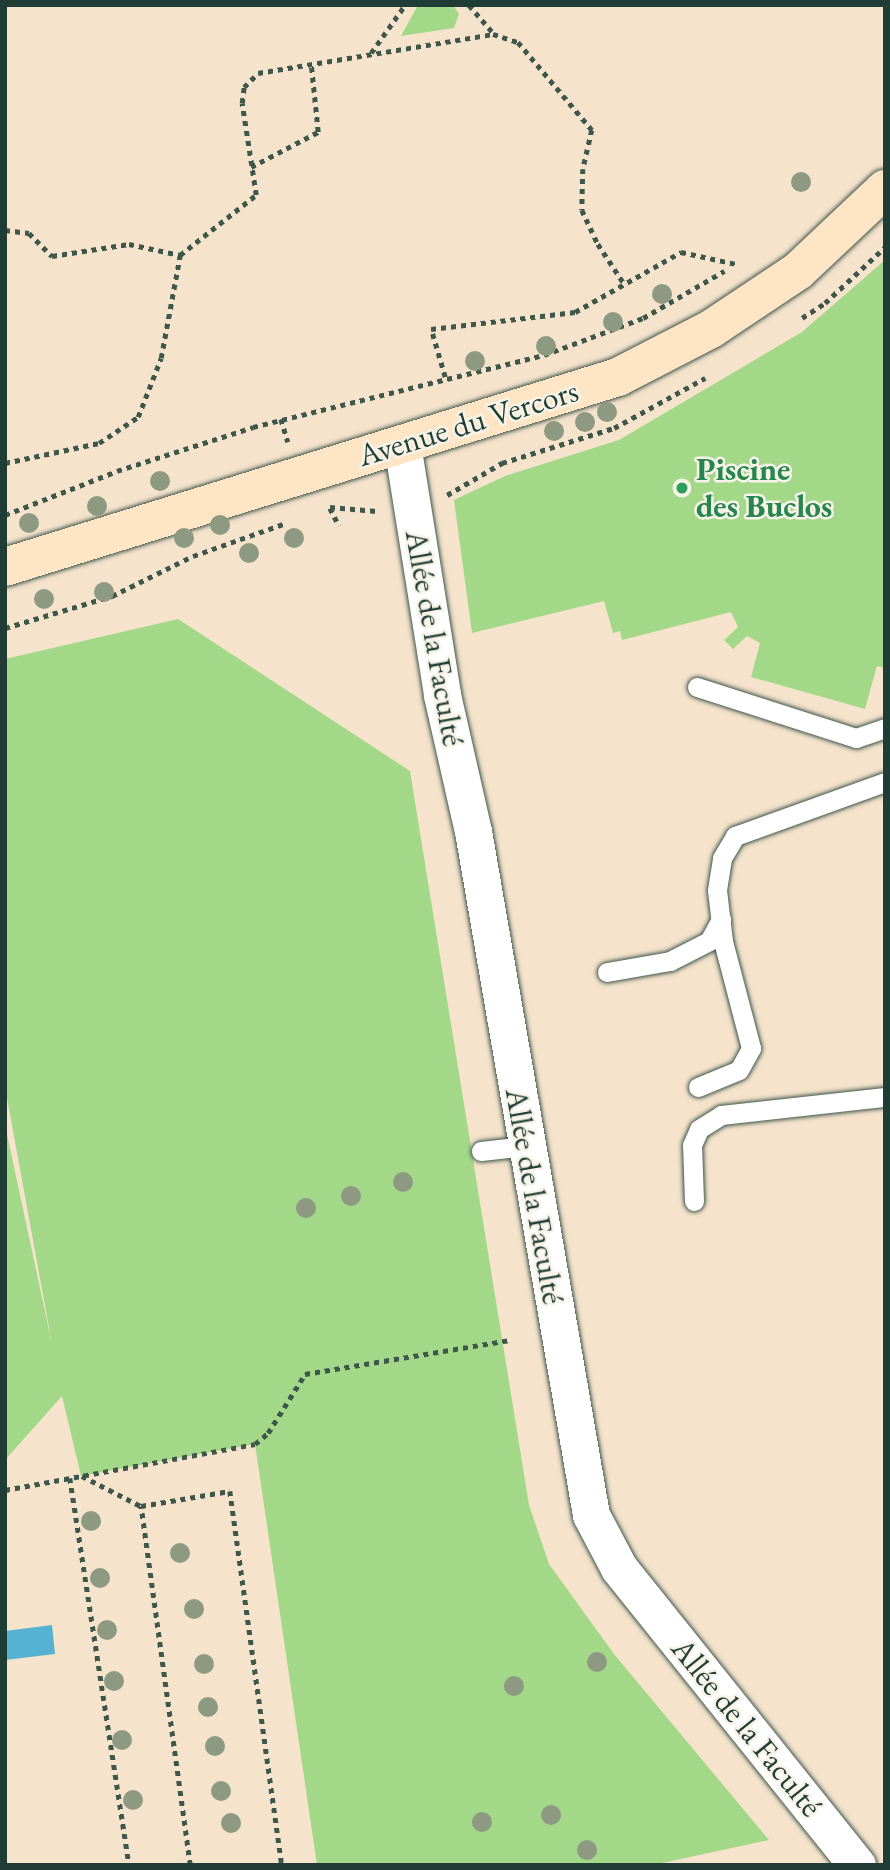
<!DOCTYPE html>
<meta charset="utf-8">
<style>
body{margin:0}
#map{position:relative;width:890px;height:1870px;overflow:hidden;background:#f5e3cc;font-family:"EB Garamond",serif}
div>[style]{position:absolute}
.green>*{inset:0;background:#a3d889}
.water>*{inset:0;background:#55b2d3}
.path>*{height:4.5px;margin-top:-2.25px;transform-origin:0;background:repeating-linear-gradient(90deg,#3f564b 0 5px,transparent 0 10px)}
.roads{filter:drop-shadow(0 0 2px #3f564b) drop-shadow(0 0 2px #3f564b)}
.lane>*{height:19px;margin:-9.5px;padding:0 9.5px;transform-origin:9.5px;border-radius:9.5px;background:#fff}
.street>*{height:37px;margin:-18.5px;padding:0 18.5px;transform-origin:18.5px;border-radius:18.5px;background:#fff}
.secondary>*{height:38px;margin:-19px;padding:0 19px;transform-origin:19px;border-radius:19px;background:#fee5c5}
.trees>*{width:20px;height:20px;margin:-10px;border-radius:50%;background:#8e9982}
.dots>*{width:19px;height:19px;translate:-50% -50%;box-sizing:border-box;border:4px solid #f7f3e8;border-radius:50%}
span{translate:-50% -50%;white-space:nowrap;text-align:center;line-height:1.15;-webkit-text-stroke:5px #f7f3e8;paint-order:stroke}
.street-label{font-size:32px;color:#1f3d34}
.leisure-label{font-size:32px;color:#27864d;font-weight:700}
.left{translate:0 -50%;text-align:left}
.frame{position:absolute;inset:0;border:7px solid #1f3d34;pointer-events:none}
</style>
<div id="map">
<div class="green">
<div style="clip-path:polygon(418px 5px,453px 5px,459px 14px,454px 28px,401px 36px)"></div>
<div style="clip-path:polygon(885px 260px,885px 668px,877px 666px,865px 709px,751px 677px,760px 643px,747px 636px,733px 649px,724px 640px,738px 627px,731px 612px,622px 640px,620px 631px,613px 633px,604px 601px,472px 633px,454px 500px,505px 476px,619px 440px,802px 332px)"></div>
<div style="clip-path:polygon(178px 619px,410px 771px,529px 1505px,549px 1564px,614px 1654px,769px 1840px,653px 1865px,317px 1865px,255px 1444px,81px 1476px,62px 1396px,5px 1460px,5px 1125px,52px 1344px,5px 1087px,5px 659px)"></div>
</div>
<div class="water">
<div style="clip-path:polygon(52px 1625px,55px 1654px,5px 1660px,5px 1631px)"></div>
</div>
<div class="path">
<div style="left:469px;top:5px;width:37px;rotate:49deg"></div>
<div style="left:371px;top:53px;width:59px;rotate:-54.7deg"></div>
<div style="left:251px;top:167px;width:76px;rotate:-27.6deg"></div>
<div style="left:318px;top:132px;width:68px;rotate:-95.9deg"></div>
<div style="left:5px;top:230px;width:24px;rotate:7deg"></div>
<div style="left:29px;top:233px;width:33px;rotate:45deg"></div>
<div style="left:52px;top:256px;width:78px;rotate:-8.9deg"></div>
<div style="left:129px;top:244px;width:52px;rotate:12.2deg"></div>
<div style="left:802px;top:318px;width:27px;rotate:-33deg"></div>
<div style="left:825px;top:303px;width:82px;rotate:-43deg"></div>
<div style="left:445px;top:377px;width:50px;rotate:-106.3deg"></div>
<div style="left:431px;top:329px;width:145px;rotate:-6.7deg"></div>
<div style="left:575px;top:312px;width:122px;rotate:-29.5deg"></div>
<div style="left:681px;top:252px;width:56px;rotate:12.3deg"></div>
<div style="left:281px;top:419px;width:24px;rotate:73deg"></div>
<div style="left:5px;top:463px;width:96px;rotate:-12deg"></div>
<div style="left:99px;top:443px;width:47px;rotate:-33.7deg"></div>
<div style="left:138px;top:417px;width:63px;rotate:-68.7deg"></div>
<div style="left:161px;top:358px;width:105px;rotate:-79.5deg"></div>
<div style="left:180px;top:255px;width:97px;rotate:-38.3deg"></div>
<div style="left:256px;top:195px;width:93px;rotate:-98.7deg"></div>
<div style="left:242px;top:103px;width:16px;rotate:-83deg"></div>
<div style="left:244px;top:87px;width:20px;rotate:-45deg"></div>
<div style="left:258px;top:73px;width:238px;rotate:-9.4deg"></div>
<div style="left:493px;top:34px;width:26px;rotate:18deg"></div>
<div style="left:518px;top:42px;width:115px;rotate:49.9deg"></div>
<div style="left:592px;top:130px;width:40px;rotate:103deg"></div>
<div style="left:583px;top:169px;width:41px;rotate:91.4deg"></div>
<div style="left:582px;top:210px;width:38px;rotate:65deg"></div>
<div style="left:598px;top:244px;width:49px;rotate:56.6deg"></div>
<div style="left:447px;top:495px;width:64px;rotate:-30.2deg"></div>
<div style="left:502px;top:463px;width:117px;rotate:-17.4deg"></div>
<div style="left:614px;top:428px;width:104px;rotate:-28.8deg"></div>
<div style="left:330px;top:507px;width:47px;rotate:4.9deg"></div>
<div style="left:330px;top:508px;width:20px;rotate:63deg"></div>
<div style="left:5px;top:515px;width:120px;rotate:-21.4deg"></div>
<div style="left:117px;top:471px;width:143px;rotate:-17.9deg"></div>
<div style="left:253px;top:427px;width:300px;rotate:-13.9deg"></div>
<div style="left:544px;top:355px;width:106px;rotate:-20.5deg"></div>
<div style="left:643px;top:318px;width:94px;rotate:-30.1deg"></div>
<div style="left:5px;top:628px;width:112px;rotate:-16.7deg"></div>
<div style="left:112px;top:596px;width:90px;rotate:-26.3deg"></div>
<div style="left:193px;top:556px;width:99px;rotate:-19.5deg"></div>
<div style="left:82px;top:1476px;width:66px;rotate:27deg"></div>
<div style="left:70px;top:1478px;width:391px;rotate:81.3deg"></div>
<div style="left:5px;top:1490px;width:254px;rotate:-10.4deg"></div>
<div style="left:255px;top:1444px;width:17px;rotate:-40deg"></div>
<div style="left:268px;top:1433px;width:70px;rotate:-57.9deg"></div>
<div style="left:305px;top:1374px;width:209px;rotate:-9.4deg"></div>
<div style="left:190px;top:1865px;width:362px;rotate:-97.8deg"></div>
<div style="left:141px;top:1506px;width:90px;rotate:-9.6deg"></div>
<div style="left:230px;top:1491px;width:378px;rotate:82.1deg"></div>
</div>
<div class="roads">
<div class="lane">
<div style="left:697px;top:687px;width:167px;rotate:17.8deg"></div>
<div style="left:856px;top:738px;width:31px;rotate:-19deg"></div>
<div style="left:607px;top:972px;width:64px;rotate:-9.9deg"></div>
<div style="left:670px;top:961px;width:44px;rotate:-27.1deg"></div>
<div style="left:709px;top:941px;width:25px;rotate:-61deg"></div>
<div style="left:698px;top:1087px;width:44px;rotate:-22.5deg"></div>
<div style="left:739px;top:1070px;width:25px;rotate:-61deg"></div>
<div style="left:751px;top:1048px;width:111px;rotate:-104.7deg"></div>
<div style="left:723px;top:941px;width:51px;rotate:-96.7deg"></div>
<div style="left:717px;top:890px;width:32px;rotate:-81deg"></div>
<div style="left:722px;top:858px;width:26px;rotate:-59deg"></div>
<div style="left:735px;top:836px;width:159px;rotate:-19.8deg"></div>
<div style="left:481px;top:1151px;width:45px;rotate:-6.3deg"></div>
<div style="left:694px;top:1201px;width:56px;rotate:-92deg"></div>
<div style="left:692px;top:1145px;width:17px;rotate:-66deg"></div>
<div style="left:699px;top:1129px;width:26px;rotate:-32deg"></div>
<div style="left:721px;top:1115px;width:165px;rotate:-6.3deg"></div>
</div>
<div class="street">
<div style="left:402px;top:444px;width:254px;rotate:80.9deg"></div>
<div style="left:442px;top:695px;width:139px;rotate:77.2deg"></div>
<div style="left:473px;top:831px;width:694px;rotate:80.21deg"></div>
<div style="left:591px;top:1515px;width:60px;rotate:62.2deg"></div>
<div style="left:619px;top:1568px;width:381px;rotate:51.3deg"></div>
</div>
<div class="secondary">
<div style="left:5px;top:567px;width:642px;rotate:-17.22deg"></div>
<div style="left:618px;top:377px;width:105px;rotate:-27.3deg"></div>
<div style="left:711px;top:329px;width:105px;rotate:-33.7deg"></div>
<div style="left:798px;top:271px;width:120px;rotate:-43.3deg"></div>
</div>
</div>
<div class="trees">
<div style="left:801px;top:182px"></div>
<div style="left:662px;top:294px"></div>
<div style="left:613px;top:322px"></div>
<div style="left:546px;top:346px"></div>
<div style="left:475px;top:361px"></div>
<div style="left:607px;top:412px"></div>
<div style="left:585px;top:422px"></div>
<div style="left:554px;top:431px"></div>
<div style="left:160px;top:481px"></div>
<div style="left:97px;top:506px"></div>
<div style="left:29px;top:523px"></div>
<div style="left:220px;top:525px"></div>
<div style="left:184px;top:538px"></div>
<div style="left:294px;top:538px"></div>
<div style="left:249px;top:553px"></div>
<div style="left:104px;top:592px"></div>
<div style="left:44px;top:599px"></div>
<div style="left:403px;top:1182px"></div>
<div style="left:351px;top:1196px"></div>
<div style="left:306px;top:1208px"></div>
<div style="left:91px;top:1521px"></div>
<div style="left:180px;top:1553px"></div>
<div style="left:100px;top:1578px"></div>
<div style="left:194px;top:1609px"></div>
<div style="left:107px;top:1630px"></div>
<div style="left:597px;top:1662px"></div>
<div style="left:204px;top:1664px"></div>
<div style="left:114px;top:1681px"></div>
<div style="left:514px;top:1686px"></div>
<div style="left:208px;top:1707px"></div>
<div style="left:122px;top:1740px"></div>
<div style="left:215px;top:1746px"></div>
<div style="left:221px;top:1791px"></div>
<div style="left:133px;top:1800px"></div>
<div style="left:551px;top:1815px"></div>
<div style="left:482px;top:1822px"></div>
<div style="left:231px;top:1823px"></div>
<div style="left:587px;top:1850px"></div>
</div>
<div class="dots">
<div style="left:682px;top:488px;background:#2e9e5b"></div>
</div>
<div class="street-label">
<span style="left:468px;top:423px;rotate:-17deg">Avenue du Vercors</span>
<span style="left:435px;top:638px;rotate:80deg">Allée de la Faculté</span>
<span style="left:535px;top:1196px;rotate:80deg">Allée de la Faculté</span>
<span style="left:747px;top:1727px;rotate:51deg">Allée de la Faculté</span>
</div>
<div class="leisure-label">
<span class="left" style="left:696px;top:488px">Piscine<br>des Buclos</span>
</div>
<div class="frame"></div>
</div>
